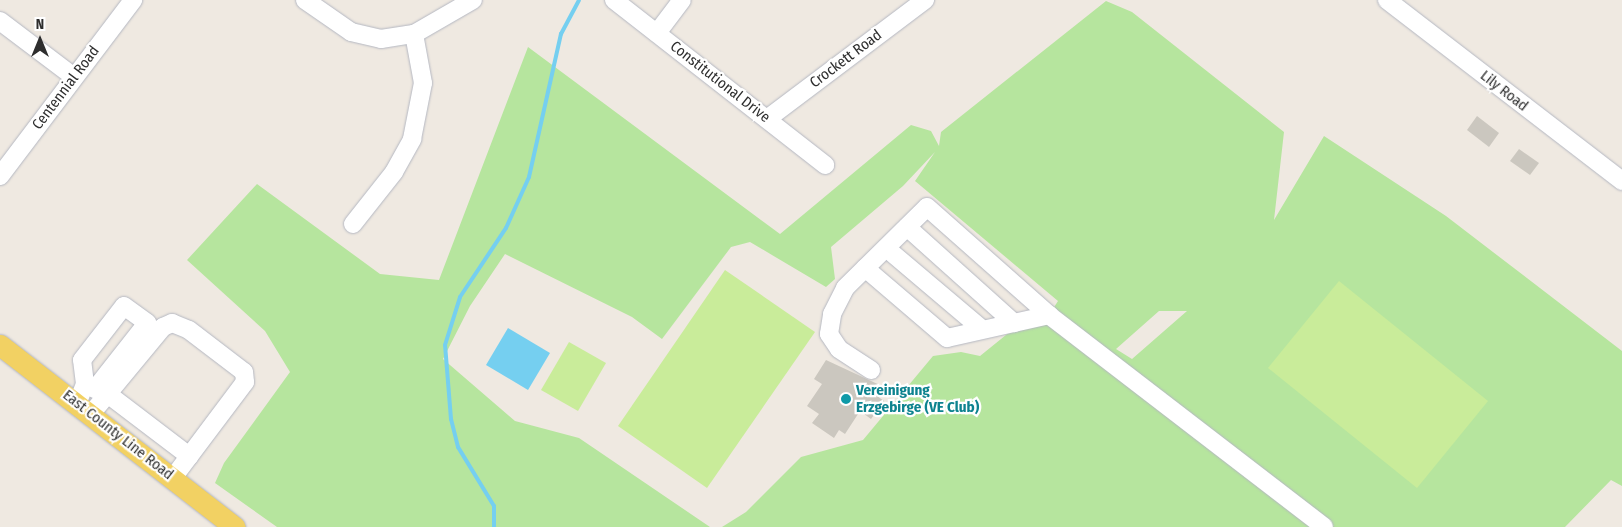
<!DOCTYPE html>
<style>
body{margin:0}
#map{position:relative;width:1622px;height:527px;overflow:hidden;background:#efe9e1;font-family:"Fira Sans Condensed",sans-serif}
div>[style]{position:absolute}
.green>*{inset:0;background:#b6e59e}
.pitch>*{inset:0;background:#c9ec9a}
.water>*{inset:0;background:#75cff0}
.stream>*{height:4px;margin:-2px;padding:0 2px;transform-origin:2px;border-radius:2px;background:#75cff0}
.building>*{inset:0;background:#cbc7bf}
.roads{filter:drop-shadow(0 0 1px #b4b7c1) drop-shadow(0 0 1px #b4b7c1)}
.minor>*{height:18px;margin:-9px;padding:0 9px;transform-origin:9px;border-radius:9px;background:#fff}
.major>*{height:21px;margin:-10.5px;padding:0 10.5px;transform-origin:10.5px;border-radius:10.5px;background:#f2d163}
.dots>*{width:14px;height:14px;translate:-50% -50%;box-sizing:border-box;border:2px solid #fff;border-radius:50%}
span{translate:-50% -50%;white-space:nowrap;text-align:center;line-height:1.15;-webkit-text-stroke:4.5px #fff;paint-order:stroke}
.street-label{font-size:15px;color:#2e2e2e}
.culture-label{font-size:15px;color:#0d838f;font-weight:700}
.left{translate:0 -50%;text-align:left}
.north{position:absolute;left:15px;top:15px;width:50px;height:50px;-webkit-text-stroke:4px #fff;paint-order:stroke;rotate:0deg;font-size:14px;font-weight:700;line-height:20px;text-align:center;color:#2e2e2e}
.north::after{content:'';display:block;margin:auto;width:18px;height:22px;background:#2e2e2e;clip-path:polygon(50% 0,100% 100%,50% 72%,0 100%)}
</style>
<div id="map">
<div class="green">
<div style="clip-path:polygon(evenodd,1106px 1px,1132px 12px,1284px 132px,1274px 220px,1324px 136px,1446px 216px,1622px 351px,1622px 486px,1611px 480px,1565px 527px,722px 527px,746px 512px,801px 457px,863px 440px,933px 356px,961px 352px,980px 356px,1032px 314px,1049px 315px,1058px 301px,915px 181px,935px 152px,903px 186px,831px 247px,835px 279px,826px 287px,750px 242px,731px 247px,662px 339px,632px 317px,505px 254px,470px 306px,443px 359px,515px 421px,579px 438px,710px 527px,277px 527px,215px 483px,224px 463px,290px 372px,265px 331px,187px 260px,257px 184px,380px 274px,439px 280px,528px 47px,780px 234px,911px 125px,931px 131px,939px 146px,941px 132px,1106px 1px,1159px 311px,1187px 311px,1132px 359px,1116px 349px,1159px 311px)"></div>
</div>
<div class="pitch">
<div style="clip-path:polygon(725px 270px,815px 332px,707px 488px,618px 426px)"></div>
<div style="clip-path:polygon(1339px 281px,1488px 401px,1417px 488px,1268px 368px)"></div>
<div style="clip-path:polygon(569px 342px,606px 363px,578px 411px,541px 390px)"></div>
</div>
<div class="water">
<div style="clip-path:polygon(508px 328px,550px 353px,528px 390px,486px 365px)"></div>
</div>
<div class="stream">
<div style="left:494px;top:527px;width:21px;rotate:-90deg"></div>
<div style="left:494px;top:506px;width:69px;rotate:-121.4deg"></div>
<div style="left:458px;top:447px;width:29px;rotate:-104deg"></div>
<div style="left:451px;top:419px;width:74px;rotate:-94.6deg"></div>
<div style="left:445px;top:345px;width:50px;rotate:-72.6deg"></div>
<div style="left:460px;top:297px;width:83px;rotate:-56.3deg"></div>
<div style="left:506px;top:228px;width:56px;rotate:-65.7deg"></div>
<div style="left:529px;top:177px;width:147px;rotate:-77.4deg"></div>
<div style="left:561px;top:34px;width:38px;rotate:-62deg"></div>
</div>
<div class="building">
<div style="clip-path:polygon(1477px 116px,1499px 133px,1489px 147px,1467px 130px)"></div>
<div style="clip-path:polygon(1519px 149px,1539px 163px,1530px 175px,1510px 161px)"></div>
<div style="clip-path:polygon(826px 360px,884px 387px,877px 396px,884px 401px,871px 419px,860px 411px,845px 434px,839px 430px,834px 438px,812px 423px,819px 414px,807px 406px,822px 384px,814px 379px)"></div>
</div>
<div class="roads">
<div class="minor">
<div style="left:305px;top:0;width:56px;rotate:34.8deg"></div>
<div style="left:351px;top:32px;width:31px;rotate:13deg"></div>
<div style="left:381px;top:39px;width:33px;rotate:-9deg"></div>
<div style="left:414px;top:34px;width:68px;rotate:-30deg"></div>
<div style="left:614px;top:0;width:268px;rotate:38deg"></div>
<div style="left:1387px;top:0;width:297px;rotate:37.6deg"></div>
<div style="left:0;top:21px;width:93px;rotate:37.1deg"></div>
<div style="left:657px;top:33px;width:41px;rotate:-52.9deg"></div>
<div style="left:767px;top:119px;width:198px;rotate:-37deg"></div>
<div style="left:0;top:176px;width:221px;rotate:-52.9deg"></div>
<div style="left:353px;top:224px;width:66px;rotate:-51.7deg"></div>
<div style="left:394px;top:172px;width:38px;rotate:-61deg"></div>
<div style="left:412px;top:139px;width:57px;rotate:-78.9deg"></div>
<div style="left:423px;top:83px;width:50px;rotate:-100.4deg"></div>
<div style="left:907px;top:227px;width:144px;rotate:41.9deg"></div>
<div style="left:886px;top:248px;width:126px;rotate:40.2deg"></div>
<div style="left:865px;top:268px;width:108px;rotate:40.5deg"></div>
<div style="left:947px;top:338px;width:105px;rotate:-12.7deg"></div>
<div style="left:871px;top:370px;width:38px;rotate:-147deg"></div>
<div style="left:839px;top:349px;width:18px;rotate:-124deg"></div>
<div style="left:829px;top:334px;width:20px;rotate:-81deg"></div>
<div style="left:832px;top:314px;width:29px;rotate:-63deg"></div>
<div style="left:845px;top:288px;width:115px;rotate:-44.6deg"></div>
<div style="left:927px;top:207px;width:163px;rotate:41.5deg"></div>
<div style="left:1049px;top:315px;width:347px;rotate:37.6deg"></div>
<div style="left:109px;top:395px;width:101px;rotate:37.3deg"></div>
<div style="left:77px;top:404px;width:22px;rotate:-68deg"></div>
<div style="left:85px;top:384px;width:24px;rotate:-97deg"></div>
<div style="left:82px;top:360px;width:68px;rotate:-52.1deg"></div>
<div style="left:124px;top:306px;width:29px;rotate:36deg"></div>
<div style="left:147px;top:323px;width:84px;rotate:128.2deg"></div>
<div style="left:95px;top:389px;width:11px;rotate:-153deg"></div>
<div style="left:91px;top:414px;width:113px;rotate:-50.4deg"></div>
<div style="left:163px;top:327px;width:10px;rotate:-24deg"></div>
<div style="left:172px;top:323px;width:18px;rotate:22deg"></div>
<div style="left:189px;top:330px;width:69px;rotate:37.4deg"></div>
<div style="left:244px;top:372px;width:10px;rotate:84deg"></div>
<div style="left:245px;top:382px;width:120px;rotate:126.9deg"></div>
</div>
<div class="major">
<div style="left:0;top:345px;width:297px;rotate:37.8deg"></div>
</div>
</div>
<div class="dots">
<div style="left:846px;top:399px;background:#0f9aa8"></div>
</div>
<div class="street-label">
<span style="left:846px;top:59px;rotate:-37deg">Crockett Road</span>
<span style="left:720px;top:82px;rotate:38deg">Constitutional Drive</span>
<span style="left:66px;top:88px;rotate:-53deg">Centennial Road</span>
<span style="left:1504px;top:91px;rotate:38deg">Lily Road</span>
<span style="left:118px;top:435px;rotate:38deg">East County Line Road</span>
</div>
<div class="culture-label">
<span class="left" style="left:856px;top:399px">Vereinigung<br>Erzgebirge (VE Club)</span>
</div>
<div class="north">N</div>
</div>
